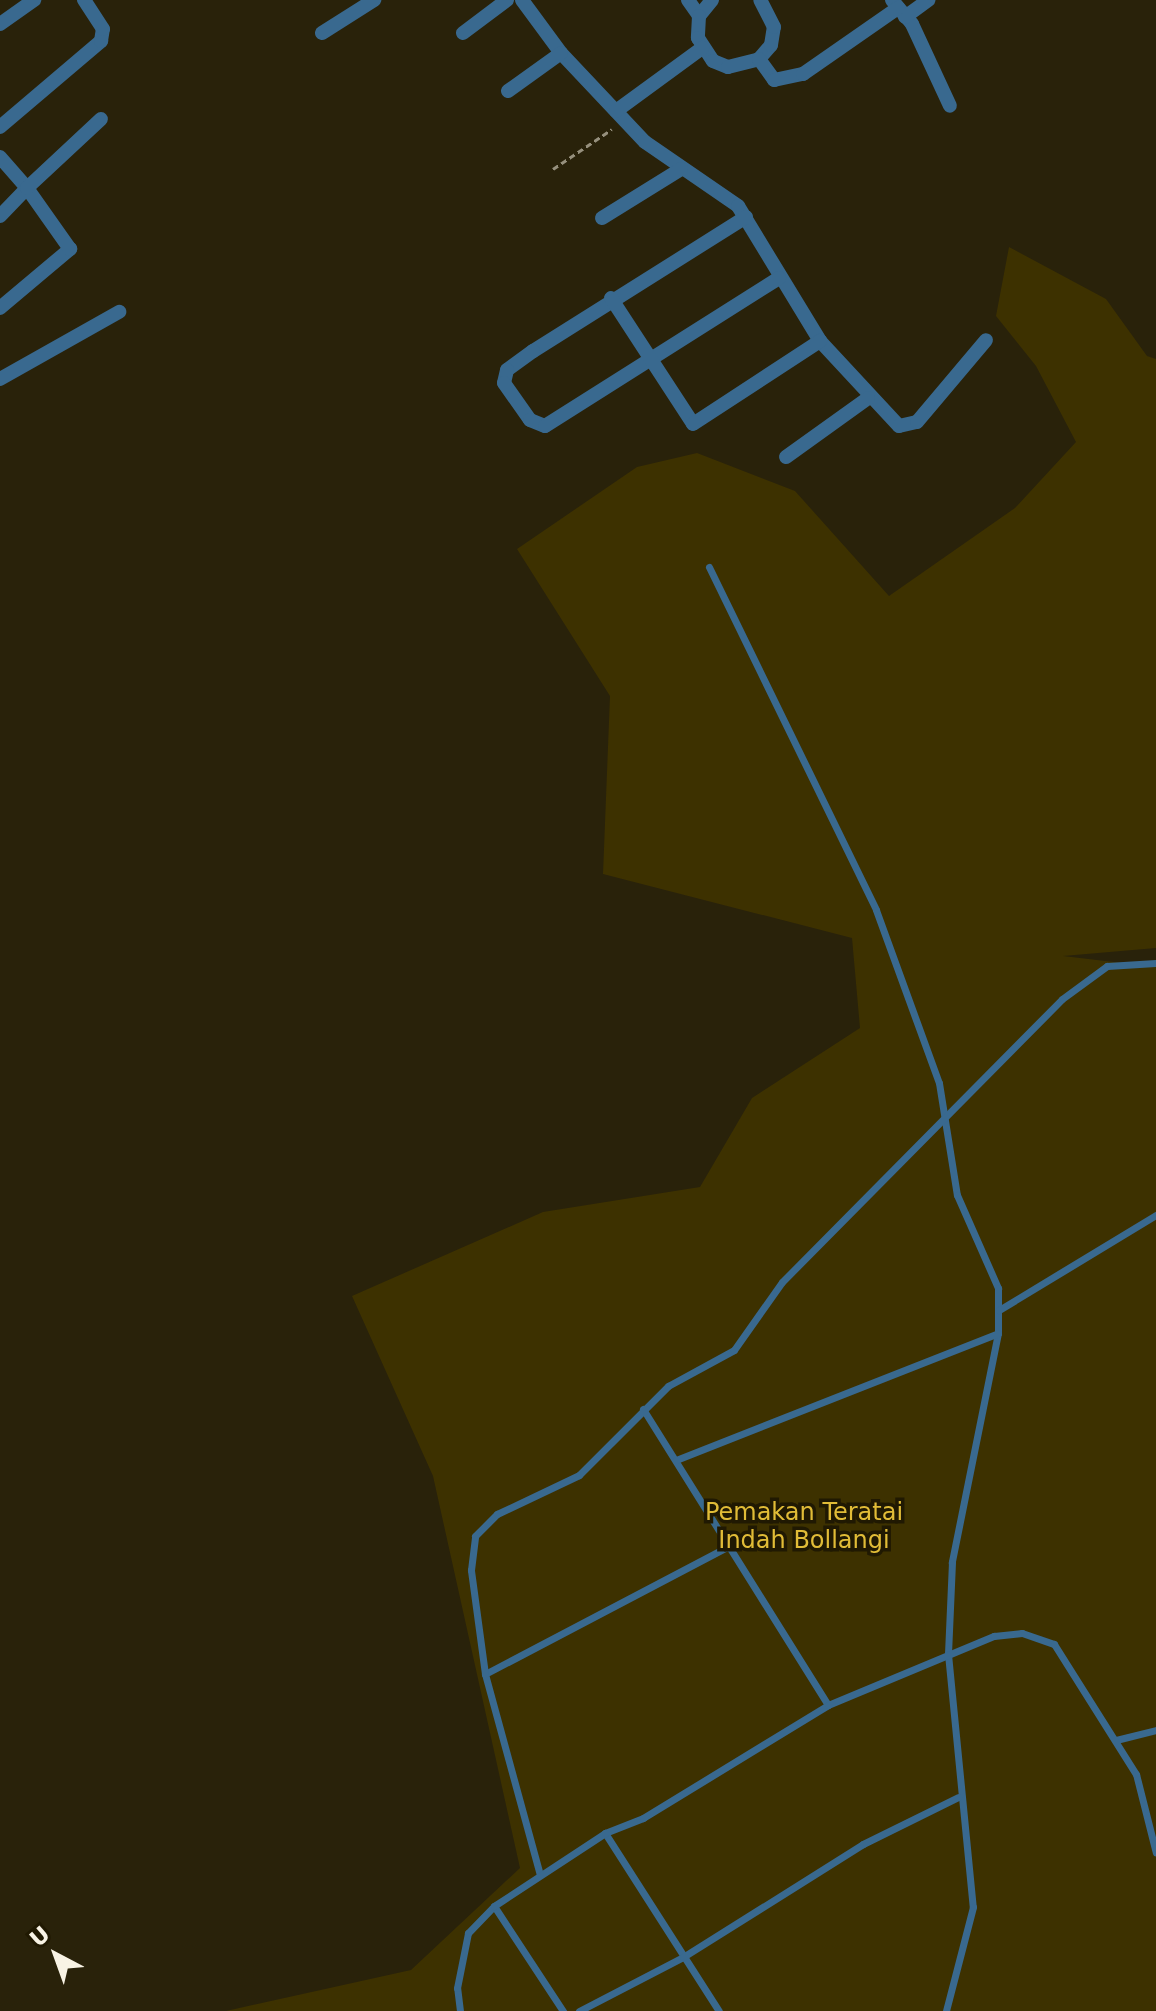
<!DOCTYPE html>
<style>
body{margin:0}
#map{position:relative;width:1156px;height:2011px;overflow:hidden;background:#29220a;font-family:"DejaVu Sans",sans-serif}
div>[style]{position:absolute}
.green>*{inset:0;background:#3d3100}
.path>*{height:3px;margin-top:-1.5px;transform-origin:0;background:repeating-linear-gradient(90deg,#96907d 0 6px,transparent 0 10px)}
.lane>*{height:7px;margin:-3.5px;padding:0 3.5px;transform-origin:3.5px;border-radius:3.5px;background:#39698f}
.street>*{height:14px;margin:-7px;padding:0 7px;transform-origin:7px;border-radius:7px;background:#39698f}
span{translate:-50% -50%;white-space:nowrap;text-align:center;line-height:1.15;-webkit-text-stroke:7px #201902;paint-order:stroke}
.park-label{font-size:24px;color:#e1bc37}
.north{position:absolute;left:16px;top:1915px;width:80px;height:80px;-webkit-text-stroke:6px #201902;paint-order:stroke;rotate:319deg;font-size:22px;font-weight:700;line-height:32px;text-align:center;color:#f8f3e5}
.north::after{content:'';display:block;margin:auto;width:28px;height:36px;background:#f8f3e5;clip-path:polygon(50% 0,100% 100%,50% 72%,0 100%)}
</style>
<div id="map">
<div class="green">
<div style="clip-path:polygon(1009px 247px,1106px 299px,1147px 356px,1156px 359px,1156px 948px,1063px 956px,1156px 967px,1156px 2011px,226px 2011px,411px 1970px,520px 1868px,433px 1476px,352px 1296px,543px 1212px,700px 1187px,752px 1098px,860px 1028px,852px 938px,603px 874px,610px 696px,517px 549px,637px 467px,697px 453px,795px 491px,889px 596px,1015px 508px,1076px 442px,1036px 366px,996px 316px)"></div>
</div>
<div class="path">
<div style="left:553px;top:169px;width:71px;rotate:-34.1deg"></div>
</div>
<div class="lane">
<div style="left:709px;top:567px;width:381px;rotate:64deg"></div>
<div style="left:876px;top:910px;width:184px;rotate:70deg"></div>
<div style="left:939px;top:1083px;width:113px;rotate:80.9deg"></div>
<div style="left:957px;top:1195px;width:102px;rotate:66.2deg"></div>
<div style="left:998px;top:1288px;width:45px;rotate:90deg"></div>
<div style="left:998px;top:1333px;width:234px;rotate:101.4deg"></div>
<div style="left:952px;top:1562px;width:92px;rotate:92.5deg"></div>
<div style="left:948px;top:1654px;width:254px;rotate:84.4deg"></div>
<div style="left:973px;top:1907px;width:107px;rotate:104.6deg"></div>
<div style="left:999px;top:1310px;width:184px;rotate:-31.2deg"></div>
<div style="left:643px;top:1409px;width:349px;rotate:58deg"></div>
<div style="left:676px;top:1460px;width:346px;rotate:-21.5deg"></div>
<div style="left:485px;top:1674px;width:273px;rotate:-27.7deg"></div>
<div style="left:1116px;top:1740px;width:41px;rotate:-14deg"></div>
<div style="left:605px;top:1833px;width:211px;rotate:57.4deg"></div>
<div style="left:540px;top:1875px;width:208px;rotate:-105.3deg"></div>
<div style="left:485px;top:1674px;width:105px;rotate:-97.7deg"></div>
<div style="left:471px;top:1570px;width:34px;rotate:-83deg"></div>
<div style="left:475px;top:1536px;width:31px;rotate:-45deg"></div>
<div style="left:497px;top:1514px;width:91px;rotate:-25.4deg"></div>
<div style="left:579px;top:1475px;width:126px;rotate:-45deg"></div>
<div style="left:668px;top:1386px;width:75px;rotate:-28.6deg"></div>
<div style="left:734px;top:1350px;width:83px;rotate:-54.8deg"></div>
<div style="left:782px;top:1282px;width:398px;rotate:-45.3deg"></div>
<div style="left:1062px;top:999px;width:56px;rotate:-36.3deg"></div>
<div style="left:1107px;top:966px;width:49px;rotate:-3.5deg"></div>
<div style="left:494px;top:1906px;width:126px;rotate:56.7deg"></div>
<div style="left:460px;top:2011px;width:23px;rotate:-97deg"></div>
<div style="left:457px;top:1988px;width:56px;rotate:-78.7deg"></div>
<div style="left:468px;top:1933px;width:37px;rotate:-46deg"></div>
<div style="left:494px;top:1906px;width:133px;rotate:-33.3deg"></div>
<div style="left:605px;top:1833px;width:41px;rotate:-21.5deg"></div>
<div style="left:643px;top:1818px;width:217px;rotate:-31.4deg"></div>
<div style="left:828px;top:1705px;width:180px;rotate:-22.6deg"></div>
<div style="left:994px;top:1636px;width:28px;rotate:-6deg"></div>
<div style="left:1022px;top:1633px;width:34px;rotate:19deg"></div>
<div style="left:1054px;top:1644px;width:154px;rotate:57.8deg"></div>
<div style="left:1136px;top:1774px;width:81px;rotate:75.8deg"></div>
<div style="left:579px;top:2011px;width:117px;rotate:-27.4deg"></div>
<div style="left:683px;top:1957px;width:213px;rotate:-32.1deg"></div>
<div style="left:863px;top:1844px;width:106px;rotate:-26.3deg"></div>
</div>
<div class="street">
<div style="left:522px;top:0;width:66px;rotate:53.7deg"></div>
<div style="left:561px;top:53px;width:122px;rotate:46.7deg"></div>
<div style="left:645px;top:142px;width:113px;rotate:34.5deg"></div>
<div style="left:738px;top:206px;width:158px;rotate:58.7deg"></div>
<div style="left:820px;top:341px;width:116px;rotate:47.1deg"></div>
<div style="left:899px;top:426px;width:18px;rotate:-13deg"></div>
<div style="left:917px;top:422px;width:107px;rotate:-49.9deg"></div>
<div style="left:688px;top:0;width:19px;rotate:55deg"></div>
<div style="left:712px;top:0;width:21px;rotate:129deg"></div>
<div style="left:699px;top:16px;width:22px;rotate:93deg"></div>
<div style="left:698px;top:38px;width:27px;rotate:57deg"></div>
<div style="left:713px;top:61px;width:16px;rotate:22deg"></div>
<div style="left:728px;top:67px;width:32px;rotate:-14deg"></div>
<div style="left:759px;top:59px;width:18px;rotate:-49deg"></div>
<div style="left:771px;top:45px;width:18px;rotate:-81deg"></div>
<div style="left:774px;top:27px;width:30px;rotate:-117deg"></div>
<div style="left:892px;top:0;width:31px;rotate:50deg"></div>
<div style="left:912px;top:24px;width:90px;rotate:65.1deg"></div>
<div style="left:905px;top:17px;width:29px;rotate:-36deg"></div>
<div style="left:0;top:24px;width:42px;rotate:-35.2deg"></div>
<div style="left:322px;top:33px;width:62px;rotate:-32.4deg"></div>
<div style="left:463px;top:33px;width:55px;rotate:-36.9deg"></div>
<div style="left:759px;top:59px;width:26px;rotate:54deg"></div>
<div style="left:774px;top:80px;width:30px;rotate:-12deg"></div>
<div style="left:803px;top:74px;width:116px;rotate:-34.8deg"></div>
<div style="left:508px;top:91px;width:65px;rotate:-35.6deg"></div>
<div style="left:616px;top:111px;width:107px;rotate:-36.2deg"></div>
<div style="left:0;top:127px;width:133px;rotate:-40.4deg"></div>
<div style="left:101px;top:41px;width:12px;rotate:-81deg"></div>
<div style="left:103px;top:29px;width:35px;rotate:-123deg"></div>
<div style="left:0;top:157px;width:41px;rotate:48.9deg"></div>
<div style="left:27px;top:188px;width:39px;rotate:134deg"></div>
<div style="left:746px;top:217px;width:252px;rotate:147.8deg"></div>
<div style="left:533px;top:351px;width:32px;rotate:144deg"></div>
<div style="left:507px;top:370px;width:13px;rotate:103deg"></div>
<div style="left:504px;top:383px;width:45px;rotate:54.9deg"></div>
<div style="left:530px;top:420px;width:16px;rotate:22deg"></div>
<div style="left:545px;top:426px;width:277px;rotate:-32.3deg"></div>
<div style="left:602px;top:218px;width:93px;rotate:-31.8deg"></div>
<div style="left:611px;top:298px;width:150px;rotate:56.9deg"></div>
<div style="left:693px;top:424px;width:152px;rotate:-33.2deg"></div>
<div style="left:0;top:308px;width:92px;rotate:-40.1deg"></div>
<div style="left:70px;top:249px;width:75px;rotate:-125.2deg"></div>
<div style="left:27px;top:188px;width:101px;rotate:-43deg"></div>
<div style="left:0;top:379px;width:137px;rotate:-29.4deg"></div>
<div style="left:786px;top:457px;width:101px;rotate:-35.7deg"></div>
</div>
<div class="park-label">
<span style="left:804px;top:1527px">Pemakan Teratai<br>Indah Bollangi</span>
</div>
<div class="north">U</div>
</div>
